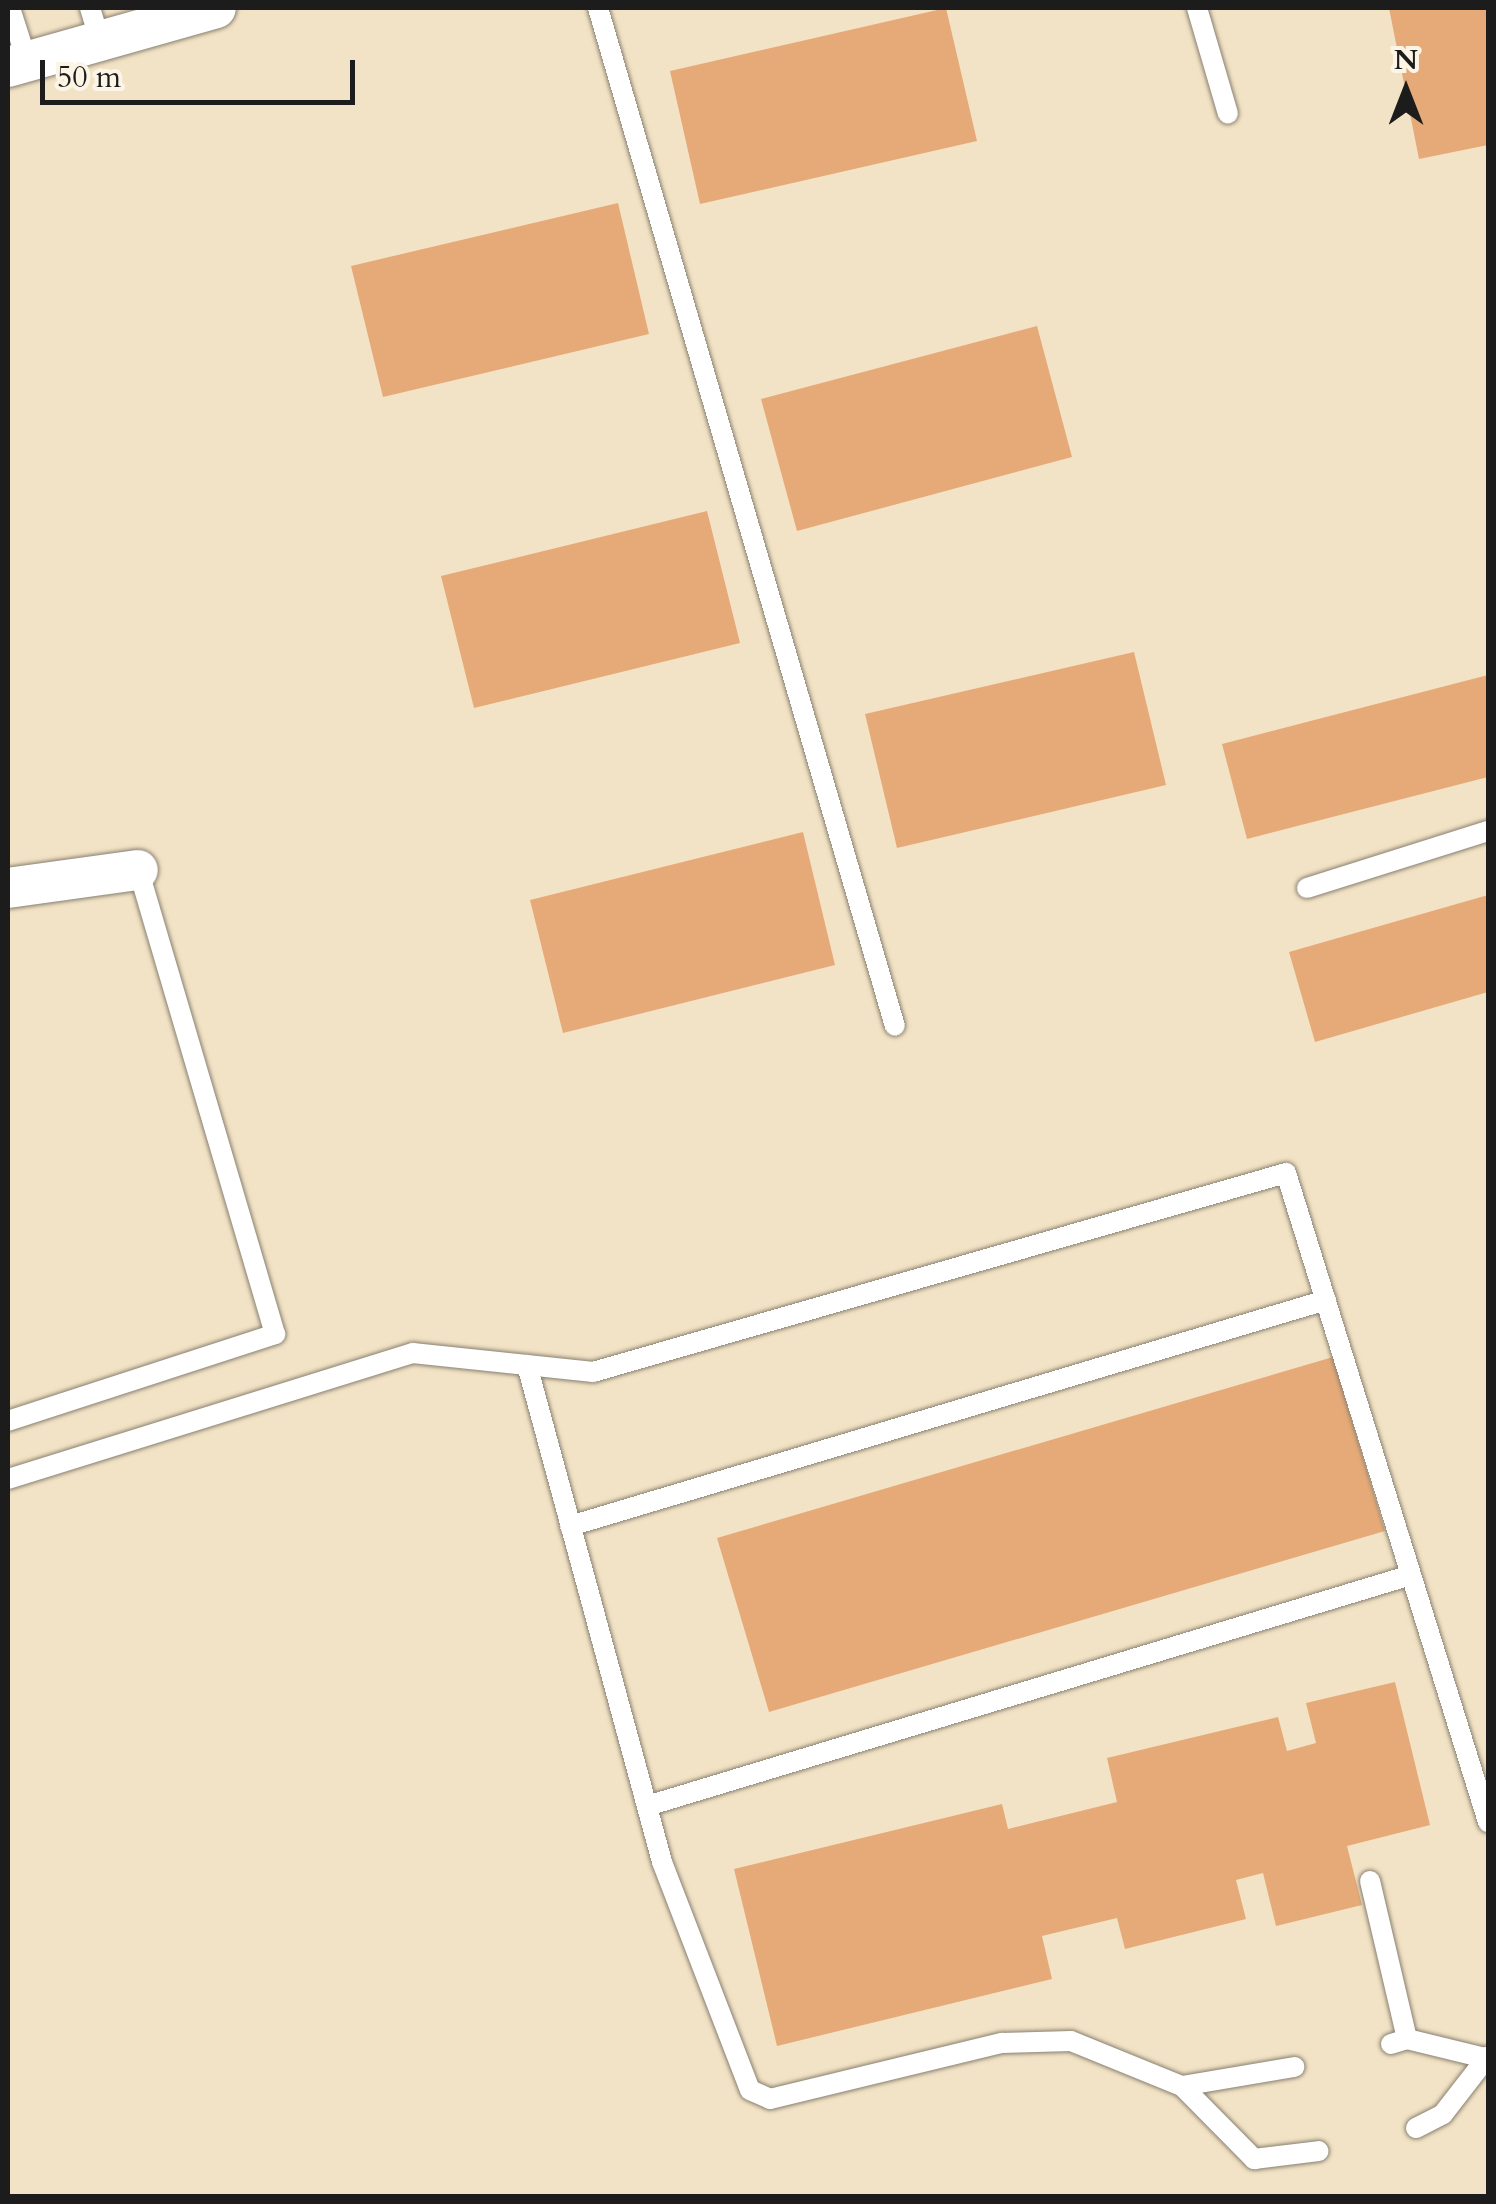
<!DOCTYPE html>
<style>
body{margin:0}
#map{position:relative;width:1496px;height:2204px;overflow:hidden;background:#f3e3c6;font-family:Cardo,serif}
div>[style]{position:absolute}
.building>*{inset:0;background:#e6aa78}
.roads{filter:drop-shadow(0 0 2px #888071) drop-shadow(0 0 2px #888071)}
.service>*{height:20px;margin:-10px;padding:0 10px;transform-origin:10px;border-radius:10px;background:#fff}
.minor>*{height:40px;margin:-20px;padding:0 20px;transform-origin:20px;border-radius:20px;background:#fff}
span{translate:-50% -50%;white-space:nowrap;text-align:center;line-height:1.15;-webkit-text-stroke:8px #fcf5e5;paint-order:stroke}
.frame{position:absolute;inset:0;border:10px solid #1c1c1c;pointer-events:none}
.north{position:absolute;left:1356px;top:40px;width:100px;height:100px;-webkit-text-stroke:8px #fcf5e5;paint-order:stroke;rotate:0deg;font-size:28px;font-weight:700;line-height:40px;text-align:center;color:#1c1c1c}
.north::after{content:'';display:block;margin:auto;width:35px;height:45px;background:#1c1c1c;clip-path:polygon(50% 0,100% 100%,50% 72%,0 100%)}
.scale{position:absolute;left:40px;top:60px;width:315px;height:45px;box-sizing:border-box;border:5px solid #1c1c1c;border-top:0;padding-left:12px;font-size:30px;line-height:35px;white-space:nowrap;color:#1c1c1c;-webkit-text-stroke:8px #fcf5e5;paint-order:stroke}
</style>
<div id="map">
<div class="building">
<div style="clip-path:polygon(946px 8px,977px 141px,700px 204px,670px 71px)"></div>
<div style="clip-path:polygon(1389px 8px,1488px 8px,1488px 145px,1419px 159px)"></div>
<div style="clip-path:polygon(618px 203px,649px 334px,383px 397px,351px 266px)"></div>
<div style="clip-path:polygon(1037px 326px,1072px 457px,797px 531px,761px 399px)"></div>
<div style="clip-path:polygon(707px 511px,740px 643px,474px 708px,441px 576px)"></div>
<div style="clip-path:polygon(1134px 652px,1166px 785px,897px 848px,865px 714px)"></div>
<div style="clip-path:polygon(1488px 675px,1488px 777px,1247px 839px,1222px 744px)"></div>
<div style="clip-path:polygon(803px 832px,835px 965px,563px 1033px,530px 900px)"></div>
<div style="clip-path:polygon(1488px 895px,1488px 992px,1315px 1042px,1289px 952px)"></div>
<div style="clip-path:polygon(1333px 1357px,1385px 1531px,769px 1712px,717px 1538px)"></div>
<div style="clip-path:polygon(1395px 1682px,1430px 1825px,1347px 1846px,1362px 1905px,1276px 1926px,1263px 1873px,1236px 1880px,1246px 1919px,1125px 1949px,1117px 1918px,1042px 1936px,1052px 1979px,777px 2046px,734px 1869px,1002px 1804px,1008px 1829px,1117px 1802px,1107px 1758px,1278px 1717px,1287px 1751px,1316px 1743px,1306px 1703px)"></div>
</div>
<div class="roads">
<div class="service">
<div style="left:10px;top:8px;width:56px;rotate:72.2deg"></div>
<div style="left:90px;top:8px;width:34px;rotate:73deg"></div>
<div style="left:598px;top:8px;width:1060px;rotate:73.74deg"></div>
<div style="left:1197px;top:8px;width:110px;rotate:73.7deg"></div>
<div style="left:1307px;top:888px;width:190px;rotate:-17.5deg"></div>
<div style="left:527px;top:1365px;width:515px;rotate:74.8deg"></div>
<div style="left:662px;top:1862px;width:244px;rotate:68.9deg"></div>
<div style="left:750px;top:2090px;width:22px;rotate:24deg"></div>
<div style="left:770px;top:2099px;width:239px;rotate:-13.6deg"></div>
<div style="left:1002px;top:2043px;width:69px;rotate:-1.7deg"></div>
<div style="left:1071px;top:2041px;width:120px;rotate:22.1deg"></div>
<div style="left:1182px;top:2086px;width:103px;rotate:45.4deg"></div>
<div style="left:1254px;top:2159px;width:65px;rotate:-7deg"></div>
<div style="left:8px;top:1421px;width:281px;rotate:-18deg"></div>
<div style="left:275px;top:1334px;width:484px;rotate:-106.4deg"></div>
<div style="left:8px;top:1479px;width:424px;rotate:-17.3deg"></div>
<div style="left:413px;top:1353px;width:181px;rotate:6deg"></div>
<div style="left:593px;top:1372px;width:721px;rotate:-16.02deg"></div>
<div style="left:1286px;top:1173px;width:680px;rotate:72.71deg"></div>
<div style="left:570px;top:1526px;width:789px;rotate:-16.64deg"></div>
<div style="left:647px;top:1806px;width:798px;rotate:-16.82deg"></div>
<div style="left:1370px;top:1881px;width:162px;rotate:76.8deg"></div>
<div style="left:1391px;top:2044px;width:17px;rotate:-17deg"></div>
<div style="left:1407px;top:2039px;width:76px;rotate:13.7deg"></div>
<div style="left:1182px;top:2086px;width:114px;rotate:-9.6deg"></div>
<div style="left:1416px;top:2128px;width:30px;rotate:-27deg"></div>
<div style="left:1443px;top:2114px;width:73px;rotate:-52.2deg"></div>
</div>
<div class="minor">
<div style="left:8px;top:67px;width:216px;rotate:-15.8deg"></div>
<div style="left:8px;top:888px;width:131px;rotate:-7.9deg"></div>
</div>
</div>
<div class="frame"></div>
<div class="north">N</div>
<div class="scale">50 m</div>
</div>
